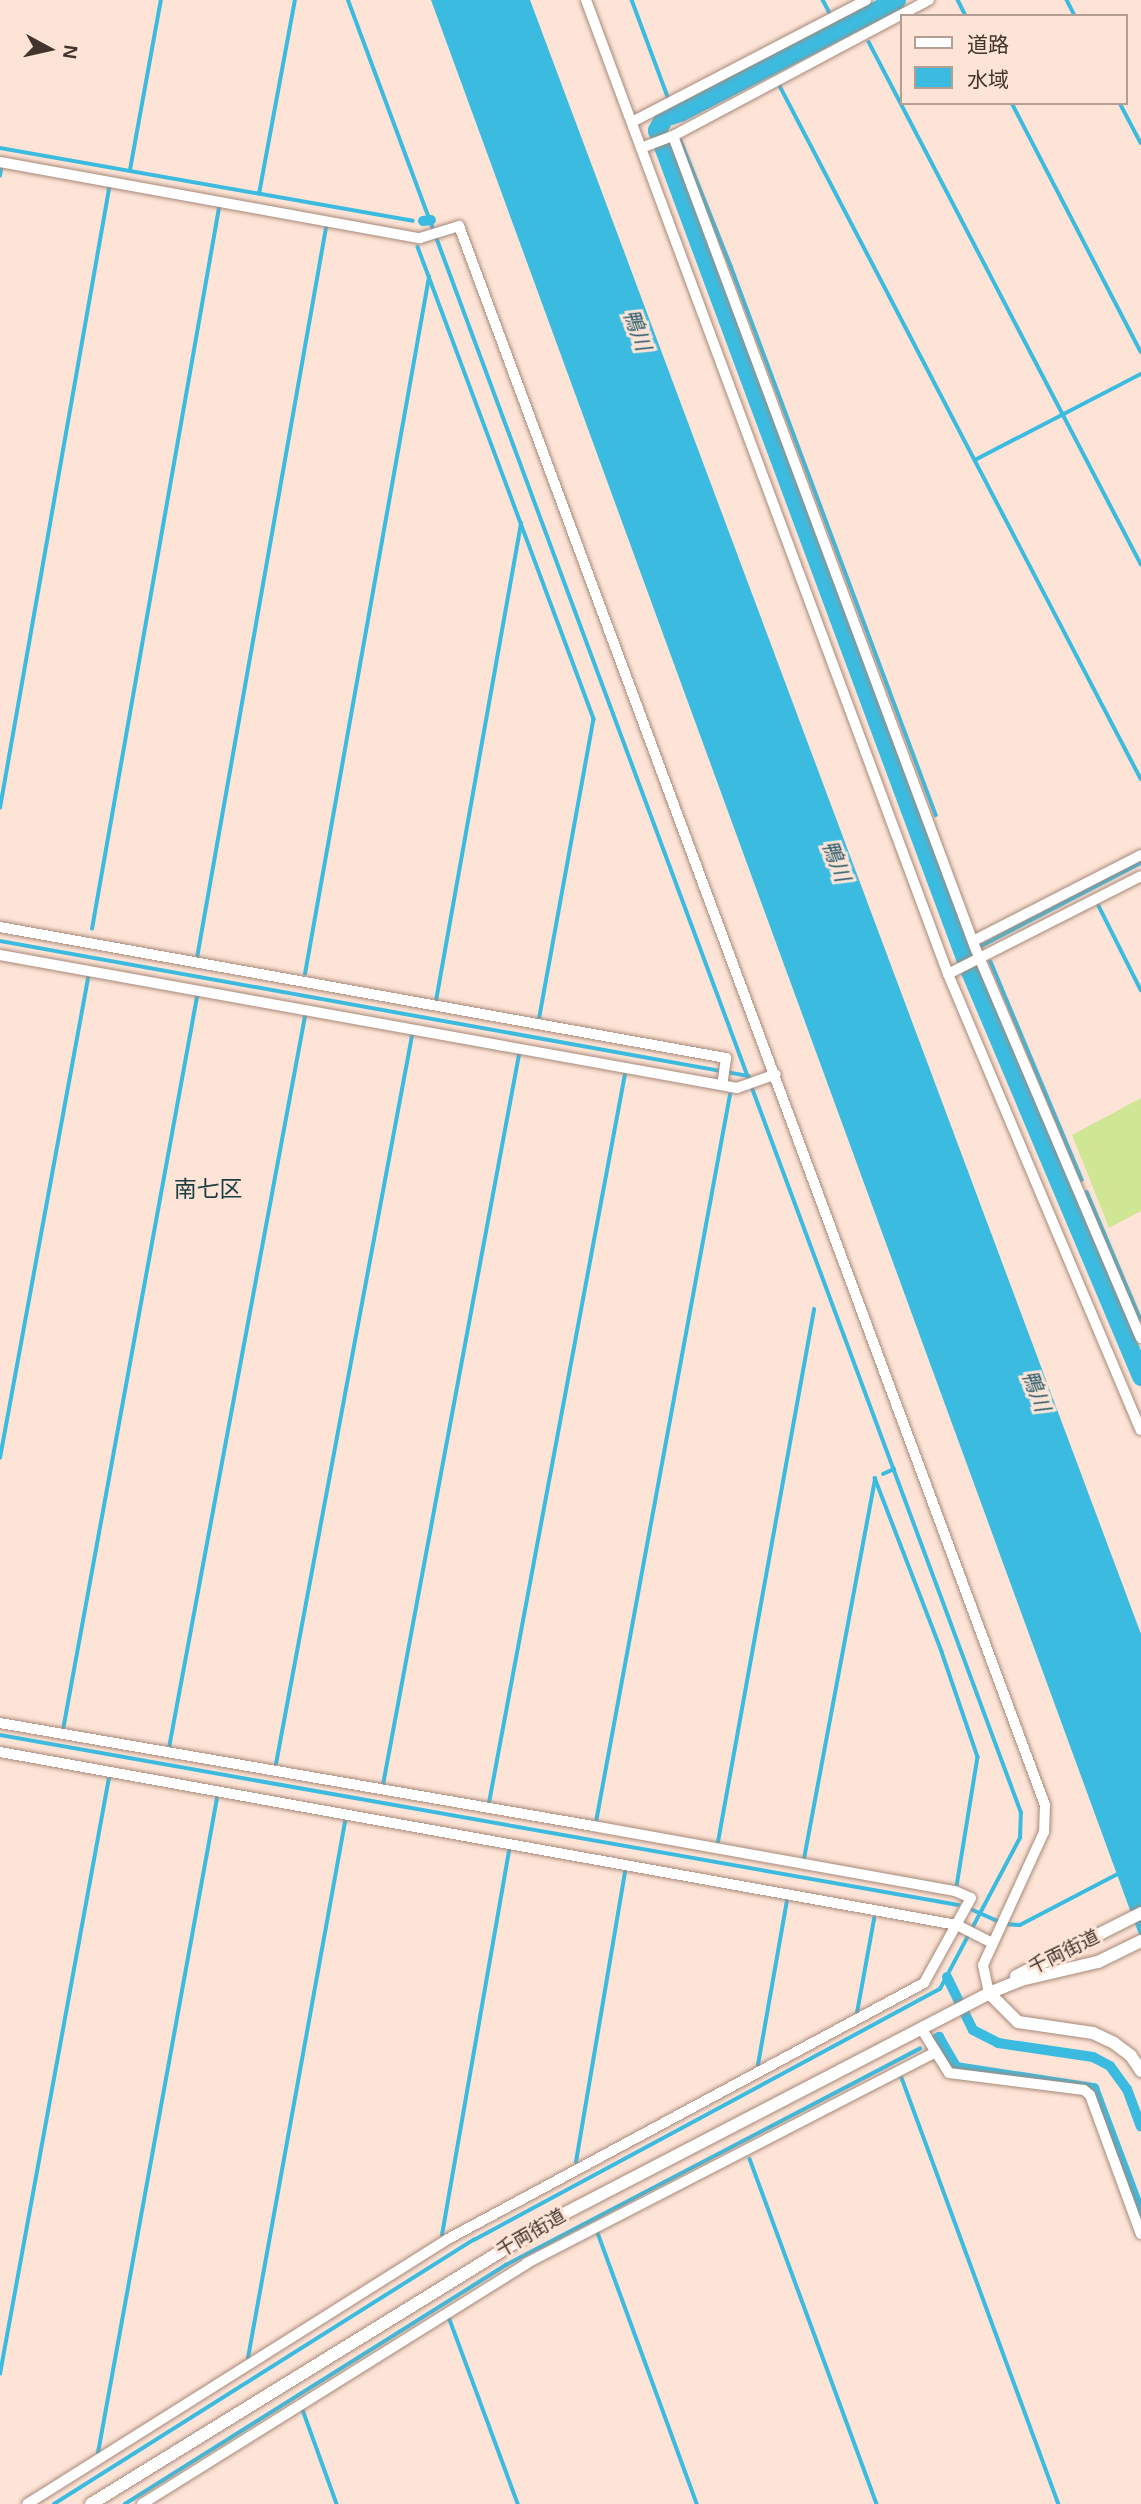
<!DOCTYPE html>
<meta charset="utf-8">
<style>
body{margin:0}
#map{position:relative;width:1141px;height:2504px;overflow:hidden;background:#fee4d7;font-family:Arial,"Noto Sans JP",sans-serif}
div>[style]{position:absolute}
.green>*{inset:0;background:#cfe795}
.water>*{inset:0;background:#3cbbe0}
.stream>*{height:3.5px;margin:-1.75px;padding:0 1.75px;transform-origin:1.75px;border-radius:1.75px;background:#3cbbe0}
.canal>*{height:10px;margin:-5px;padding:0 5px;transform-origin:5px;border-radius:5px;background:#3cbbe0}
.river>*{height:19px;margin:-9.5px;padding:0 9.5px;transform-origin:9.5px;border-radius:9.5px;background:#3cbbe0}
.roads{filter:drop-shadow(0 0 2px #a68979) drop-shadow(0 0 2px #a68979)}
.minor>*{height:10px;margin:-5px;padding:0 5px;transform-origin:5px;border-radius:5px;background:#fff}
.tertiary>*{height:12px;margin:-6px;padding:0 6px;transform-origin:6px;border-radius:6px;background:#fff}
span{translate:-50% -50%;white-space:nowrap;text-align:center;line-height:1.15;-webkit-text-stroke:6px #fee4d7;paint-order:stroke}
.street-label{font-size:19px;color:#41352e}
.water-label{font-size:21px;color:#265969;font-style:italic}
.quarter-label{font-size:23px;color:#1b3d40}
.legend{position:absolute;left:900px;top:14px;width:228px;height:91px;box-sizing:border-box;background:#fee4d7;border:2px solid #b29e93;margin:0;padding:9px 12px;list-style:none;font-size:21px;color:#41352e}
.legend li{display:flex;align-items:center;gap:14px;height:35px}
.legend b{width:35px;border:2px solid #b29e93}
.north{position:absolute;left:14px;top:14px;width:70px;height:70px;-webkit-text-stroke:5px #fee4d7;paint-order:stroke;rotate:98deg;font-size:19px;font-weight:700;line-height:28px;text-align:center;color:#41352e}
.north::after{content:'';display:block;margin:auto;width:24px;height:32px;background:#41352e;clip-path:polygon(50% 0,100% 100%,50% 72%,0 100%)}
</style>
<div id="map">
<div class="green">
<div style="clip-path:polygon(1141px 1098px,1141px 1211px,1109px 1228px,1072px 1135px)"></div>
</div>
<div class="water">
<div style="clip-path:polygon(431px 0,530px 0,1141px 1634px,1141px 1940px)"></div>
</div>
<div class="stream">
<div style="left:632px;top:0;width:103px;rotate:69.6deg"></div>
<div style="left:823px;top:0;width:15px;rotate:62deg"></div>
<div style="left:958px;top:0;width:18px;rotate:63deg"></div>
<div style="left:1067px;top:0;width:18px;rotate:63deg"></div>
<div style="left:857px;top:20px;width:4px;rotate:56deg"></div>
<div style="left:836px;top:25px;width:6px;rotate:59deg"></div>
<div style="left:869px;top:42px;width:589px;rotate:62.48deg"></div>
<div style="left:769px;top:65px;width:4px;rotate:56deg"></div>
<div style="left:780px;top:86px;width:781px;rotate:62.48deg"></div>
<div style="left:1012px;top:103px;width:280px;rotate:62.6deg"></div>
<div style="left:1120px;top:103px;width:45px;rotate:62.3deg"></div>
<div style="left:672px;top:108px;width:5px;rotate:68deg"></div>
<div style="left:671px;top:114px;width:9px;rotate:72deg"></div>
<div style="left:681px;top:141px;width:135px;rotate:68.2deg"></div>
<div style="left:731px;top:266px;width:586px;rotate:69.52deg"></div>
<div style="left:0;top:148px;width:419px;rotate:10deg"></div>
<div style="left:130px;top:170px;width:173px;rotate:-79.7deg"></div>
<div style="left:0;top:176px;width:6px;rotate:-81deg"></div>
<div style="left:259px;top:194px;width:197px;rotate:-79.5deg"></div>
<div style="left:418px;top:247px;width:504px;rotate:69.55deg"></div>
<div style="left:594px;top:719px;width:307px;rotate:100.3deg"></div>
<div style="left:975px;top:460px;width:187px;rotate:-27.4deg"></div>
<div style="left:0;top:808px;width:629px;rotate:-80.01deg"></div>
<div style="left:1099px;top:906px;width:94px;rotate:63.4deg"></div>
<div style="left:92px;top:929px;width:732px;rotate:-80.01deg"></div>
<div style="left:0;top:941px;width:761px;rotate:10.22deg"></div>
<div style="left:964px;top:955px;width:199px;rotate:-27.5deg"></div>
<div style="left:197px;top:958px;width:741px;rotate:-79.98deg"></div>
<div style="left:991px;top:962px;width:236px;rotate:67.3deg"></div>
<div style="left:305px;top:974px;width:708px;rotate:-79.91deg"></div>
<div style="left:436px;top:1001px;width:485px;rotate:-79.9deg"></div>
<div style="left:1087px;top:1192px;width:139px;rotate:67.1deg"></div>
<div style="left:0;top:1458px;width:488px;rotate:-79.6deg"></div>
<div style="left:883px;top:1474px;width:12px;rotate:-24deg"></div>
<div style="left:875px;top:1478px;width:186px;rotate:68.9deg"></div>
<div style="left:942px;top:1652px;width:111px;rotate:71.1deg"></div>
<div style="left:978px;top:1757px;width:131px;rotate:99.2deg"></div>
<div style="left:63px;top:1730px;width:745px;rotate:-79.64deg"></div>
<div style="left:0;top:1735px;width:973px;rotate:10.06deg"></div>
<div style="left:169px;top:1748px;width:745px;rotate:-79.47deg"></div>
<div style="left:276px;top:1764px;width:741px;rotate:-79.42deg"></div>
<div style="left:383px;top:1785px;width:743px;rotate:-79.45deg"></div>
<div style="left:489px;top:1803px;width:742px;rotate:-79.43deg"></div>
<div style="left:596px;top:1822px;width:739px;rotate:-79.56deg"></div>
<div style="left:718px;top:1842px;width:541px;rotate:-79.77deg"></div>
<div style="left:804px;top:1859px;width:387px;rotate:-79.4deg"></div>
<div style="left:973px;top:1910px;width:35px;rotate:24deg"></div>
<div style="left:1005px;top:1924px;width:15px;rotate:4deg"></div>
<div style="left:1020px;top:1925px;width:113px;rotate:-27.5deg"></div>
<div style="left:857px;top:2013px;width:96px;rotate:-79.7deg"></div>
<div style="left:758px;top:2065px;width:167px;rotate:-80deg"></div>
<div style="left:902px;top:2078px;width:454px;rotate:69.8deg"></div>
<div style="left:750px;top:2159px;width:368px;rotate:69.8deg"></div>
<div style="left:576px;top:2162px;width:295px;rotate:-80.4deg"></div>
<div style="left:598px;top:2233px;width:289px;rotate:69.9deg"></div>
<div style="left:442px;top:2235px;width:390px;rotate:-80.1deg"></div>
<div style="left:449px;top:2317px;width:199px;rotate:69.7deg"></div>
<div style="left:248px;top:2358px;width:545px;rotate:-79.74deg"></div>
<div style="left:0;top:2374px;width:606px;rotate:-79.64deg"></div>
<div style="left:303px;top:2410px;width:100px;rotate:70.1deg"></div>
<div style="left:98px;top:2453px;width:666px;rotate:-79.7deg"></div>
<div style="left:54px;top:2504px;width:496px;rotate:-32.2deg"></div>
<div style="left:474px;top:2240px;width:529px;rotate:-28.31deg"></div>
<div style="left:940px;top:1989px;width:171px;rotate:-62.1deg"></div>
<div style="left:1020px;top:1838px;width:25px;rotate:-88deg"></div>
<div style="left:1021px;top:1813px;width:1934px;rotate:-110.37deg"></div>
<div style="left:125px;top:2504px;width:450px;rotate:-32.1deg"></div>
<div style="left:506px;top:2265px;width:467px;rotate:-27.6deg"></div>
</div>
<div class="canal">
<div style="left:423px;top:221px;width:8px;rotate:-7deg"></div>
<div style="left:947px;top:1977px;width:59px;rotate:63.9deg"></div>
<div style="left:973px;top:2030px;width:28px;rotate:27deg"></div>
<div style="left:998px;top:2043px;width:96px;rotate:8.4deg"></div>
<div style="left:1093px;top:2057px;width:19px;rotate:28deg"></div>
<div style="left:1110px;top:2066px;width:29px;rotate:54deg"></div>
<div style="left:1127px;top:2089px;width:40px;rotate:69.8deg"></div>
<div style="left:936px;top:2039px;width:4px;rotate:-34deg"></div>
<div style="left:939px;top:2037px;width:34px;rotate:60deg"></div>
<div style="left:956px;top:2067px;width:140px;rotate:8.7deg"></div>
<div style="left:1094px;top:2088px;width:134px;rotate:69.4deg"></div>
</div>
<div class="river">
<div style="left:896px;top:0;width:243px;rotate:152.6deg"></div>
<div style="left:680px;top:112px;width:17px;rotate:163deg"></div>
<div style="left:664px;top:117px;width:15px;rotate:118deg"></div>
<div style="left:657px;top:130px;width:897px;rotate:69.59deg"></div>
<div style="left:970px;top:971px;width:440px;rotate:67.1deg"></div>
</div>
<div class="roads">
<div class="minor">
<div style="left:586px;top:0;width:1039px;rotate:69.61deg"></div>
<div style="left:948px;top:974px;width:495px;rotate:67.1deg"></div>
<div style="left:632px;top:122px;width:264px;rotate:-27.5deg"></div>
<div style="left:673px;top:136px;width:863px;rotate:69.59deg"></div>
<div style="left:974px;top:945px;width:427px;rotate:67deg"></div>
<div style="left:641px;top:148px;width:34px;rotate:-21deg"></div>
<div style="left:673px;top:136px;width:290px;rotate:-28deg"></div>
<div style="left:0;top:162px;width:427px;rotate:10.3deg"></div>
<div style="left:420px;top:238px;width:41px;rotate:-17.1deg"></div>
<div style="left:459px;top:226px;width:1684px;rotate:69.64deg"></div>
<div style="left:1045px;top:1805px;width:27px;rotate:92deg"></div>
<div style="left:1044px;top:1832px;width:146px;rotate:114.6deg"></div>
<div style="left:983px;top:1965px;width:29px;rotate:78deg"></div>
<div style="left:0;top:927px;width:738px;rotate:10.23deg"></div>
<div style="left:726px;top:1058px;width:27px;rotate:98deg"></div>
<div style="left:973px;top:941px;width:189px;rotate:-27.1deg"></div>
<div style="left:0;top:955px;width:749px;rotate:10.23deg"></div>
<div style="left:737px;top:1088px;width:41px;rotate:-19.7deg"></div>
<div style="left:948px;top:974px;width:216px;rotate:-26.9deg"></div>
<div style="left:0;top:1723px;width:602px;rotate:9.85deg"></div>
<div style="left:593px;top:1826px;width:368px;rotate:10.2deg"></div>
<div style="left:955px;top:1891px;width:17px;rotate:24deg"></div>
<div style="left:971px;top:1898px;width:97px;rotate:118.9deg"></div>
<div style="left:924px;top:1983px;width:540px;rotate:151.73deg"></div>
<div style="left:448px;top:2239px;width:497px;rotate:147.8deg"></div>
<div style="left:0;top:1752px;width:973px;rotate:10.25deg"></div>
<div style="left:957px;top:1925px;width:38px;rotate:27deg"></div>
<div style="left:921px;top:2028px;width:53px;rotate:58.1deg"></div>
<div style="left:949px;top:2073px;width:136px;rotate:7.2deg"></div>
<div style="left:1084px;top:2090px;width:8px;rotate:40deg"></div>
<div style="left:1090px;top:2095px;width:148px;rotate:69.9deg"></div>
<div style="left:142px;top:2504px;width:454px;rotate:-32deg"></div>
<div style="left:527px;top:2263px;width:459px;rotate:-27.3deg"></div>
</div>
<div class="tertiary">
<div style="left:1016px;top:1976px;width:140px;rotate:-26.7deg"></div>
<div style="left:989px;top:1993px;width:41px;rotate:45deg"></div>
<div style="left:1018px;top:2022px;width:76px;rotate:8.3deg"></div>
<div style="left:1093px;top:2033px;width:23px;rotate:25deg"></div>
<div style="left:1114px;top:2043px;width:21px;rotate:37deg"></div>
<div style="left:1131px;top:2056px;width:18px;rotate:56deg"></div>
<div style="left:91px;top:2504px;width:539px;rotate:-31.66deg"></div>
<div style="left:550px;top:2221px;width:495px;rotate:-27.4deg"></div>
<div style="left:989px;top:1993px;width:35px;rotate:-22deg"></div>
<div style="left:1021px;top:1980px;width:79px;rotate:-13.2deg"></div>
<div style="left:1098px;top:1962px;width:48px;rotate:-26deg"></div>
</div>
</div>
<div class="street-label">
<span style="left:1064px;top:1952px;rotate:-26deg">千両街道</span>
<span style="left:531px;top:2233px;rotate:-30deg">千両街道</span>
</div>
<div class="water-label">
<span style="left:637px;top:330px;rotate:70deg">鴨川</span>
<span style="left:836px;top:861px;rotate:69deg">鴨川</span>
<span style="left:1036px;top:1391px;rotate:69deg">鴨川</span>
</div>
<div class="quarter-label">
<span style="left:208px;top:1189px">南七区</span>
</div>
<ul class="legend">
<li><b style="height:9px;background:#fff"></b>道路</li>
<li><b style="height:19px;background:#3cbbe0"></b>水域</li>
</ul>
<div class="north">N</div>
</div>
